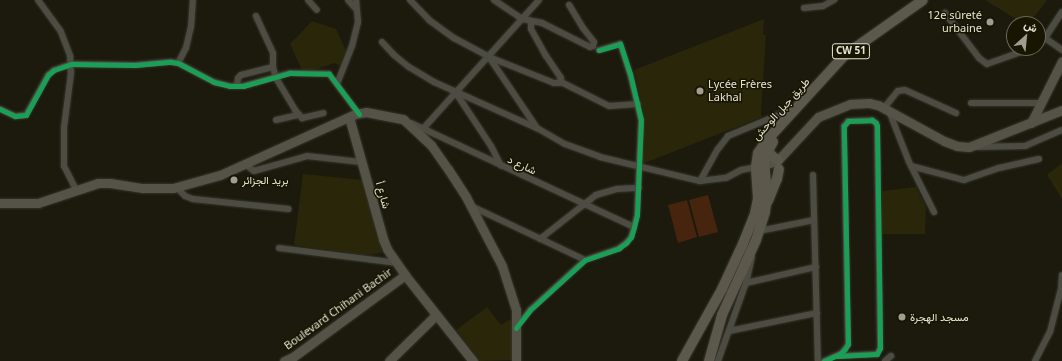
<!DOCTYPE html>
<meta charset="utf-8">
<style>
body{margin:0}
#map{position:relative;width:1062px;height:361px;overflow:hidden;background:#1b1a0d;font-family:"Noto Sans",Vazirmatn,sans-serif}
div>[style]{position:absolute}
.built>*{inset:0;background:#292609}
.green>*{inset:0;background:#47240d}
.roads{filter:drop-shadow(0 0 1px #37362d) drop-shadow(0 0 1px #37362d)}
.street>*{height:6px;margin:-3px;padding:0 3px;transform-origin:3px;border-radius:3px;background:#4d4c43}
.secondary>*{height:9px;margin:-4.5px;padding:0 4.5px;transform-origin:4.5px;border-radius:4.5px;background:#555247}
.primary>*{height:10px;margin:-5px;padding:0 5px;transform-origin:5px;border-radius:5px;background:#5c584b}
.cycleway>*{height:5px;margin:-2.5px;padding:0 2.5px;transform-origin:2.5px;border-radius:2.5px;background:#1a9f57}
.dots>*{width:11px;height:11px;translate:-50% -50%;box-sizing:border-box;border:2px solid #181501;border-radius:50%}
span{translate:-50% -50%;white-space:nowrap;text-align:center;line-height:1.15;-webkit-text-stroke:3px #181501;paint-order:stroke}
.shield-label span{padding:1px 3px;background:#181501;border:1px solid;border-radius:3px;-webkit-text-stroke-width:0}
.shield-label{font-size:10px;color:#e6e5d6;font-weight:700}
.poi-label{font-size:11px;color:#e6e5d6}
.right{translate:-100% -50%;text-align:right}
.left{translate:0 -50%;text-align:left}
.street-label{font-size:11px;color:#e6e5d6}
.north{position:absolute;left:1006px;top:16px;width:40px;height:40px;box-sizing:border-box;background:#181501;border:1px solid #6a6856;border-radius:50%;rotate:27deg;font-size:11px;font-weight:700;line-height:16px;text-align:center;color:#e6e5d6}
.north::after{content:'';display:block;margin:auto;width:14px;height:18px;background:#9f9e90;clip-path:polygon(50% 0,100% 100%,50% 72%,0 100%)}
</style>
<div id="map">
<div class="built">
<div style="clip-path:polygon(985px 0,1047px 0,1029px 24px,1024px 24px)"></div>
<div style="clip-path:polygon(764px 19px,763px 35px,766px 35px,761px 113px,762px 117px,642px 164px,644px 114px,634px 70px)"></div>
<div style="clip-path:polygon(312px 21px,336px 29px,346px 50px,340px 66px,334px 63px,312px 71px,302px 70px,290px 44px)"></div>
<div style="clip-path:polygon(1062px 163px,1062px 199px,1047px 175px)"></div>
<div style="clip-path:polygon(303px 174px,364px 180px,382px 253px,365px 255px,294px 245px)"></div>
<div style="clip-path:polygon(916px 187px,926px 207px,925px 234px,881px 234px,882px 191px)"></div>
<div style="clip-path:polygon(487px 307px,501px 325px,510px 319px,512px 322px,512px 360px,480px 361px,456px 330px)"></div>
</div>
<div class="green">
<div style="clip-path:polygon(708px 195px,718px 232px,699px 237px,689px 200px)"></div>
<div style="clip-path:polygon(687px 200px,697px 237px,678px 243px,668px 205px)"></div>
</div>
<div class="roads">
<div class="street">
<div style="left:38px;top:0;width:39px;rotate:54deg"></div>
<div style="left:61px;top:32px;width:26px;rotate:69deg"></div>
<div style="left:70px;top:56px;width:17px;rotate:87deg"></div>
<div style="left:71px;top:73px;width:55px;rotate:97.3deg"></div>
<div style="left:64px;top:128px;width:38px;rotate:90deg"></div>
<div style="left:64px;top:166px;width:27px;rotate:63deg"></div>
<div style="left:308px;top:0;width:13px;rotate:48deg"></div>
<div style="left:348px;top:0;width:13px;rotate:48deg"></div>
<div style="left:410px;top:0;width:28px;rotate:46deg"></div>
<div style="left:429px;top:20px;width:31px;rotate:36deg"></div>
<div style="left:454px;top:38px;width:40px;rotate:28deg"></div>
<div style="left:489px;top:57px;width:70px;rotate:21.8deg"></div>
<div style="left:554px;top:83px;width:5px"></div>
<div style="left:559px;top:83px;width:5px;rotate:-68deg"></div>
<div style="left:561px;top:78px;width:27px;rotate:-124deg"></div>
<div style="left:546px;top:56px;width:31px;rotate:-119deg"></div>
<div style="left:531px;top:29px;width:8px;rotate:-90deg"></div>
<div style="left:494px;top:0;width:34px;rotate:34deg"></div>
<div style="left:522px;top:19px;width:20px;rotate:11deg"></div>
<div style="left:542px;top:23px;width:54px;rotate:26.6deg"></div>
<div style="left:590px;top:47px;width:3px;rotate:-18deg"></div>
<div style="left:593px;top:46px;width:4px;rotate:-76deg"></div>
<div style="left:594px;top:42px;width:18px;rotate:-128deg"></div>
<div style="left:583px;top:28px;width:27px;rotate:-121deg"></div>
<div style="left:804px;top:8px;width:19px;rotate:-6deg"></div>
<div style="left:823px;top:6px;width:13px;rotate:-29deg"></div>
<div style="left:945px;top:13px;width:56px;rotate:52.9deg"></div>
<div style="left:979px;top:58px;width:10px;rotate:37deg"></div>
<div style="left:987px;top:64px;width:48px;rotate:-19.6deg"></div>
<div style="left:256px;top:16px;width:41px;rotate:65.3deg"></div>
<div style="left:273px;top:53px;width:14px;rotate:90deg"></div>
<div style="left:273px;top:67px;width:11px;rotate:75deg"></div>
<div style="left:276px;top:78px;width:37px;rotate:59deg"></div>
<div style="left:295px;top:110px;width:11px;rotate:49deg"></div>
<div style="left:302px;top:118px;width:22px;rotate:-13deg"></div>
<div style="left:1045px;top:38px;width:21px;rotate:35deg"></div>
<div style="left:382px;top:42px;width:18px;rotate:47deg"></div>
<div style="left:394px;top:55px;width:19px;rotate:39deg"></div>
<div style="left:409px;top:67px;width:29px;rotate:31deg"></div>
<div style="left:434px;top:82px;width:113px;rotate:24.1deg"></div>
<div style="left:1038px;top:45px;width:10px;rotate:-45deg"></div>
<div style="left:1045px;top:38px;width:31px;rotate:-57deg"></div>
<div style="left:489px;top:57px;width:86px;rotate:55.9deg"></div>
<div style="left:537px;top:128px;width:32px;rotate:30deg"></div>
<div style="left:565px;top:144px;width:37px;rotate:20deg"></div>
<div style="left:600px;top:157px;width:103px;rotate:13.5deg"></div>
<div style="left:700px;top:181px;width:26px;rotate:-7deg"></div>
<div style="left:726px;top:178px;width:17px;rotate:-28deg"></div>
<div style="left:741px;top:170px;width:15px;rotate:-11deg"></div>
<div style="left:178px;top:63px;width:17px;rotate:-62deg"></div>
<div style="left:186px;top:48px;width:22px;rotate:-77deg"></div>
<div style="left:191px;top:27px;width:27px;rotate:-86deg"></div>
<div style="left:561px;top:82px;width:54px;rotate:26.6deg"></div>
<div style="left:609px;top:106px;width:29px;rotate:-4deg"></div>
<div style="left:337px;top:84px;width:41px;rotate:-68.5deg"></div>
<div style="left:352px;top:46px;width:25px;rotate:-76deg"></div>
<div style="left:358px;top:22px;width:22px;rotate:-95deg"></div>
<div style="left:237px;top:86px;width:8px;rotate:-83deg"></div>
<div style="left:238px;top:78px;width:4px;rotate:-45deg"></div>
<div style="left:241px;top:75px;width:33px;rotate:-14deg"></div>
<div style="left:456px;top:93px;width:64px;rotate:56.6deg"></div>
<div style="left:491px;top:146px;width:22px;rotate:63deg"></div>
<div style="left:971px;top:103px;width:70px"></div>
<div style="left:884px;top:108px;width:22px;rotate:-51deg"></div>
<div style="left:898px;top:91px;width:7px;rotate:-8deg"></div>
<div style="left:905px;top:90px;width:56px;rotate:24.3deg"></div>
<div style="left:0;top:109px;width:17px;rotate:25deg"></div>
<div style="left:15px;top:116px;width:11px;rotate:-5deg"></div>
<div style="left:26px;top:115px;width:46px;rotate:-61.2deg"></div>
<div style="left:48px;top:75px;width:8px;rotate:-40deg"></div>
<div style="left:54px;top:70px;width:18px;rotate:-19deg"></div>
<div style="left:71px;top:64px;width:64px;rotate:0.9deg"></div>
<div style="left:135px;top:65px;width:36px;rotate:-5deg"></div>
<div style="left:171px;top:62px;width:7px;rotate:8deg"></div>
<div style="left:178px;top:63px;width:41px;rotate:27.8deg"></div>
<div style="left:214px;top:82px;width:16px;rotate:14deg"></div>
<div style="left:230px;top:86px;width:13px"></div>
<div style="left:243px;top:86px;width:49px;rotate:-15.5deg"></div>
<div style="left:290px;top:73px;width:39px;rotate:1deg"></div>
<div style="left:329px;top:74px;width:50px;rotate:53.1deg"></div>
<div style="left:889px;top:111px;width:55px;rotate:68.6deg"></div>
<div style="left:909px;top:162px;width:56px;rotate:63.4deg"></div>
<div style="left:276px;top:120px;width:23px;rotate:-13deg"></div>
<div style="left:411px;top:123px;width:246px;rotate:25deg"></div>
<div style="left:421px;top:131px;width:176px;rotate:-48deg"></div>
<div style="left:974px;top:147px;width:51px;rotate:-1.1deg"></div>
<div style="left:1025px;top:146px;width:40px;rotate:-23.4deg"></div>
<div style="left:245px;top:164px;width:11px;rotate:38deg"></div>
<div style="left:254px;top:171px;width:55px;rotate:-15.8deg"></div>
<div style="left:307px;top:156px;width:54px;rotate:6.3deg"></div>
<div style="left:911px;top:166px;width:55px;rotate:14.8deg"></div>
<div style="left:964px;top:180px;width:37px;rotate:-19deg"></div>
<div style="left:999px;top:168px;width:41px;rotate:-12.7deg"></div>
<div style="left:813px;top:175px;width:186px;rotate:88.5deg"></div>
<div style="left:700px;top:181px;width:37px;rotate:-61deg"></div>
<div style="left:718px;top:149px;width:16px;rotate:-52deg"></div>
<div style="left:728px;top:136px;width:70px;rotate:-22.6deg"></div>
<div style="left:176px;top:187px;width:13px;rotate:45deg"></div>
<div style="left:185px;top:196px;width:9px;rotate:21deg"></div>
<div style="left:193px;top:199px;width:96px;rotate:6deg"></div>
<div style="left:471px;top:206px;width:126px;rotate:25.3deg"></div>
<div style="left:759px;top:231px;width:56px;rotate:-11.3deg"></div>
<div style="left:540px;top:239px;width:71px;rotate:-38.2deg"></div>
<div style="left:596px;top:195px;width:22px;rotate:-16deg"></div>
<div style="left:617px;top:189px;width:22px;rotate:-3deg"></div>
<div style="left:279px;top:248px;width:119px;rotate:7.2deg"></div>
<div style="left:746px;top:283px;width:72px;rotate:-12.9deg"></div>
<div style="left:516px;top:328px;width:23px;rotate:-52deg"></div>
<div style="left:530px;top:310px;width:74px;rotate:-42.3deg"></div>
<div style="left:585px;top:260px;width:36px;rotate:-19deg"></div>
<div style="left:619px;top:248px;width:9px;rotate:-36deg"></div>
<div style="left:626px;top:243px;width:8px;rotate:-50deg"></div>
<div style="left:631px;top:237px;width:10px;rotate:-73deg"></div>
<div style="left:634px;top:227px;width:12px;rotate:-76deg"></div>
<div style="left:637px;top:215px;width:95px;rotate:-87.6deg"></div>
<div style="left:641px;top:120px;width:47px;rotate:-103.4deg"></div>
<div style="left:630px;top:74px;width:32px;rotate:-108deg"></div>
<div style="left:620px;top:44px;width:22px;rotate:164deg"></div>
<div style="left:729px;top:331px;width:90px;rotate:-11.6deg"></div>
<div style="left:718px;top:361px;width:83px;rotate:-70.3deg"></div>
<div style="left:746px;top:283px;width:26px;rotate:-77deg"></div>
<div style="left:824px;top:361px;width:17px;rotate:-24deg"></div>
<div style="left:840px;top:354px;width:7px;rotate:-45deg"></div>
<div style="left:845px;top:349px;width:6px;rotate:-59deg"></div>
<div style="left:848px;top:344px;width:218px;rotate:-91.1deg"></div>
<div style="left:844px;top:126px;width:6px;rotate:-51deg"></div>
<div style="left:848px;top:121px;width:24px;rotate:-2deg"></div>
<div style="left:872px;top:120px;width:5px;rotate:37deg"></div>
<div style="left:876px;top:123px;width:3px;rotate:72deg"></div>
<div style="left:877px;top:126px;width:222px;rotate:89.2deg"></div>
<div style="left:880px;top:348px;width:7px;rotate:117deg"></div>
<div style="left:877px;top:354px;width:40px;rotate:177.1deg"></div>
<div style="left:885px;top:361px;width:8px;rotate:-40deg"></div>
<div style="left:1035px;top:361px;width:33px;rotate:-63deg"></div>
<div style="left:1050px;top:332px;width:44px;rotate:-75.7deg"></div>
<div style="left:1061px;top:289px;width:14px;rotate:-86deg"></div>
</div>
<div class="secondary">
<div style="left:349px;top:117px;width:127px;rotate:74.4deg"></div>
<div style="left:383px;top:239px;width:11px;rotate:68deg"></div>
<div style="left:387px;top:249px;width:32px;rotate:55deg"></div>
<div style="left:405px;top:275px;width:110px;rotate:51.7deg"></div>
<div style="left:1031px;top:123px;width:69px;rotate:-63.4deg"></div>
<div style="left:758px;top:167px;width:21px;rotate:-19deg"></div>
<div style="left:778px;top:160px;width:59px;rotate:-47.1deg"></div>
<div style="left:818px;top:117px;width:35px;rotate:-22deg"></div>
<div style="left:850px;top:104px;width:19px;rotate:-3deg"></div>
<div style="left:869px;top:103px;width:9px;rotate:13deg"></div>
<div style="left:878px;top:105px;width:75px;rotate:28.6deg"></div>
<div style="left:944px;top:141px;width:14px;rotate:21deg"></div>
<div style="left:957px;top:146px;width:12px;rotate:5deg"></div>
<div style="left:969px;top:147px;width:100px;rotate:-21.7deg"></div>
<div style="left:0;top:203px;width:38px"></div>
<div style="left:38px;top:203px;width:63px;rotate:-18.4deg"></div>
<div style="left:98px;top:183px;width:12px"></div>
<div style="left:110px;top:183px;width:33px;rotate:9deg"></div>
<div style="left:143px;top:188px;width:30px"></div>
<div style="left:173px;top:188px;width:49px;rotate:-15.5deg"></div>
<div style="left:220px;top:175px;width:148px;rotate:-24.3deg"></div>
<div style="left:355px;top:114px;width:11px;rotate:-10deg"></div>
<div style="left:366px;top:112px;width:38px;rotate:11deg"></div>
<div style="left:403px;top:119px;width:38px;rotate:43deg"></div>
<div style="left:431px;top:145px;width:29px;rotate:55deg"></div>
<div style="left:448px;top:169px;width:33px;rotate:57deg"></div>
<div style="left:466px;top:197px;width:78px;rotate:62.4deg"></div>
<div style="left:502px;top:266px;width:46px;rotate:72.3deg"></div>
<div style="left:516px;top:310px;width:51px;rotate:90deg"></div>
<div style="left:284px;top:361px;width:10px;rotate:-24deg"></div>
<div style="left:293px;top:357px;width:139px;rotate:-36.2deg"></div>
<div style="left:389px;top:361px;width:66px;rotate:-44.4deg"></div>
</div>
<div class="primary">
<div style="left:768px;top:151px;width:8px;rotate:50deg"></div>
<div style="left:773px;top:157px;width:6px;rotate:31deg"></div>
<div style="left:768px;top:201px;width:24px;rotate:-68deg"></div>
<div style="left:777px;top:179px;width:10px;rotate:-79deg"></div>
<div style="left:682px;top:361px;width:82px;rotate:-60.9deg"></div>
<div style="left:722px;top:289px;width:47px;rotate:-65.1deg"></div>
<div style="left:742px;top:246px;width:35px;rotate:-68deg"></div>
<div style="left:755px;top:214px;width:16px;rotate:-79deg"></div>
<div style="left:758px;top:198px;width:31px;rotate:-94deg"></div>
<div style="left:756px;top:167px;width:14px;rotate:-82deg"></div>
<div style="left:758px;top:153px;width:16px;rotate:-55deg"></div>
<div style="left:767px;top:140px;width:115px;rotate:-47.5deg"></div>
<div style="left:845px;top:55px;width:95px;rotate:-35.2deg"></div>
<div style="left:709px;top:361px;width:48px;rotate:-74.2deg"></div>
<div style="left:722px;top:315px;width:82px;rotate:-65.6deg"></div>
<div style="left:756px;top:240px;width:29px;rotate:-72deg"></div>
<div style="left:765px;top:212px;width:17px;rotate:-83deg"></div>
<div style="left:767px;top:195px;width:32px;rotate:-95deg"></div>
<div style="left:764px;top:163px;width:9px;rotate:-77deg"></div>
<div style="left:766px;top:154px;width:14px;rotate:-60deg"></div>
</div>
</div>
<div class="cycleway">
<div style="left:0;top:109px;width:17px;rotate:25deg"></div>
<div style="left:15px;top:116px;width:11px;rotate:-5deg"></div>
<div style="left:26px;top:115px;width:46px;rotate:-61.2deg"></div>
<div style="left:48px;top:75px;width:8px;rotate:-40deg"></div>
<div style="left:54px;top:70px;width:18px;rotate:-19deg"></div>
<div style="left:71px;top:64px;width:64px;rotate:0.9deg"></div>
<div style="left:135px;top:65px;width:36px;rotate:-5deg"></div>
<div style="left:171px;top:62px;width:7px;rotate:8deg"></div>
<div style="left:178px;top:63px;width:41px;rotate:27.8deg"></div>
<div style="left:214px;top:82px;width:16px;rotate:14deg"></div>
<div style="left:230px;top:86px;width:13px"></div>
<div style="left:243px;top:86px;width:49px;rotate:-15.5deg"></div>
<div style="left:290px;top:73px;width:39px;rotate:1deg"></div>
<div style="left:329px;top:74px;width:50px;rotate:53.1deg"></div>
<div style="left:516px;top:328px;width:23px;rotate:-52deg"></div>
<div style="left:530px;top:310px;width:74px;rotate:-42.3deg"></div>
<div style="left:585px;top:260px;width:36px;rotate:-19deg"></div>
<div style="left:619px;top:248px;width:9px;rotate:-36deg"></div>
<div style="left:626px;top:243px;width:8px;rotate:-50deg"></div>
<div style="left:631px;top:237px;width:10px;rotate:-73deg"></div>
<div style="left:634px;top:227px;width:12px;rotate:-76deg"></div>
<div style="left:637px;top:215px;width:95px;rotate:-87.6deg"></div>
<div style="left:641px;top:120px;width:47px;rotate:-103.4deg"></div>
<div style="left:630px;top:74px;width:32px;rotate:-108deg"></div>
<div style="left:620px;top:44px;width:22px;rotate:164deg"></div>
<div style="left:824px;top:361px;width:17px;rotate:-24deg"></div>
<div style="left:840px;top:354px;width:7px;rotate:-45deg"></div>
<div style="left:845px;top:349px;width:6px;rotate:-59deg"></div>
<div style="left:848px;top:344px;width:218px;rotate:-91.1deg"></div>
<div style="left:844px;top:126px;width:6px;rotate:-51deg"></div>
<div style="left:848px;top:121px;width:24px;rotate:-2deg"></div>
<div style="left:872px;top:120px;width:5px;rotate:37deg"></div>
<div style="left:876px;top:123px;width:3px;rotate:72deg"></div>
<div style="left:877px;top:126px;width:222px;rotate:89.2deg"></div>
<div style="left:880px;top:348px;width:7px;rotate:117deg"></div>
<div style="left:877px;top:354px;width:40px;rotate:177.1deg"></div>
</div>
<div class="dots">
<div style="left:990px;top:22px;background:#9f9e90"></div>
<div style="left:700px;top:91px;background:#9f9e90"></div>
<div style="left:234px;top:180px;background:#9f9e90"></div>
<div style="left:902px;top:317px;background:#9f9e90"></div>
</div>
<div class="shield-label">
<span style="left:851px;top:51px">CW 51</span>
</div>
<div class="poi-label">
<span class="right" style="left:982px;top:22px">12e sûreté<br>urbaine</span>
<span class="left" style="left:708px;top:91px">Lycée Frères<br>Lakhal</span>
<span class="left" style="left:242px;top:180px">بريد الجزائر</span>
<span class="left" style="left:910px;top:317px">مسجد الهجرة</span>
</div>
<div class="street-label">
<span style="left:781px;top:109px;rotate:-48deg">طريق جبل الوحش</span>
<span style="left:522px;top:165px;rotate:25deg">شارع د</span>
<span style="left:383px;top:195px;rotate:74deg">شارع أ</span>
<span style="left:338px;top:309px;rotate:-36deg">Boulevard Chihani Bachir</span>
</div>
<div class="north">ش</div>
</div>
